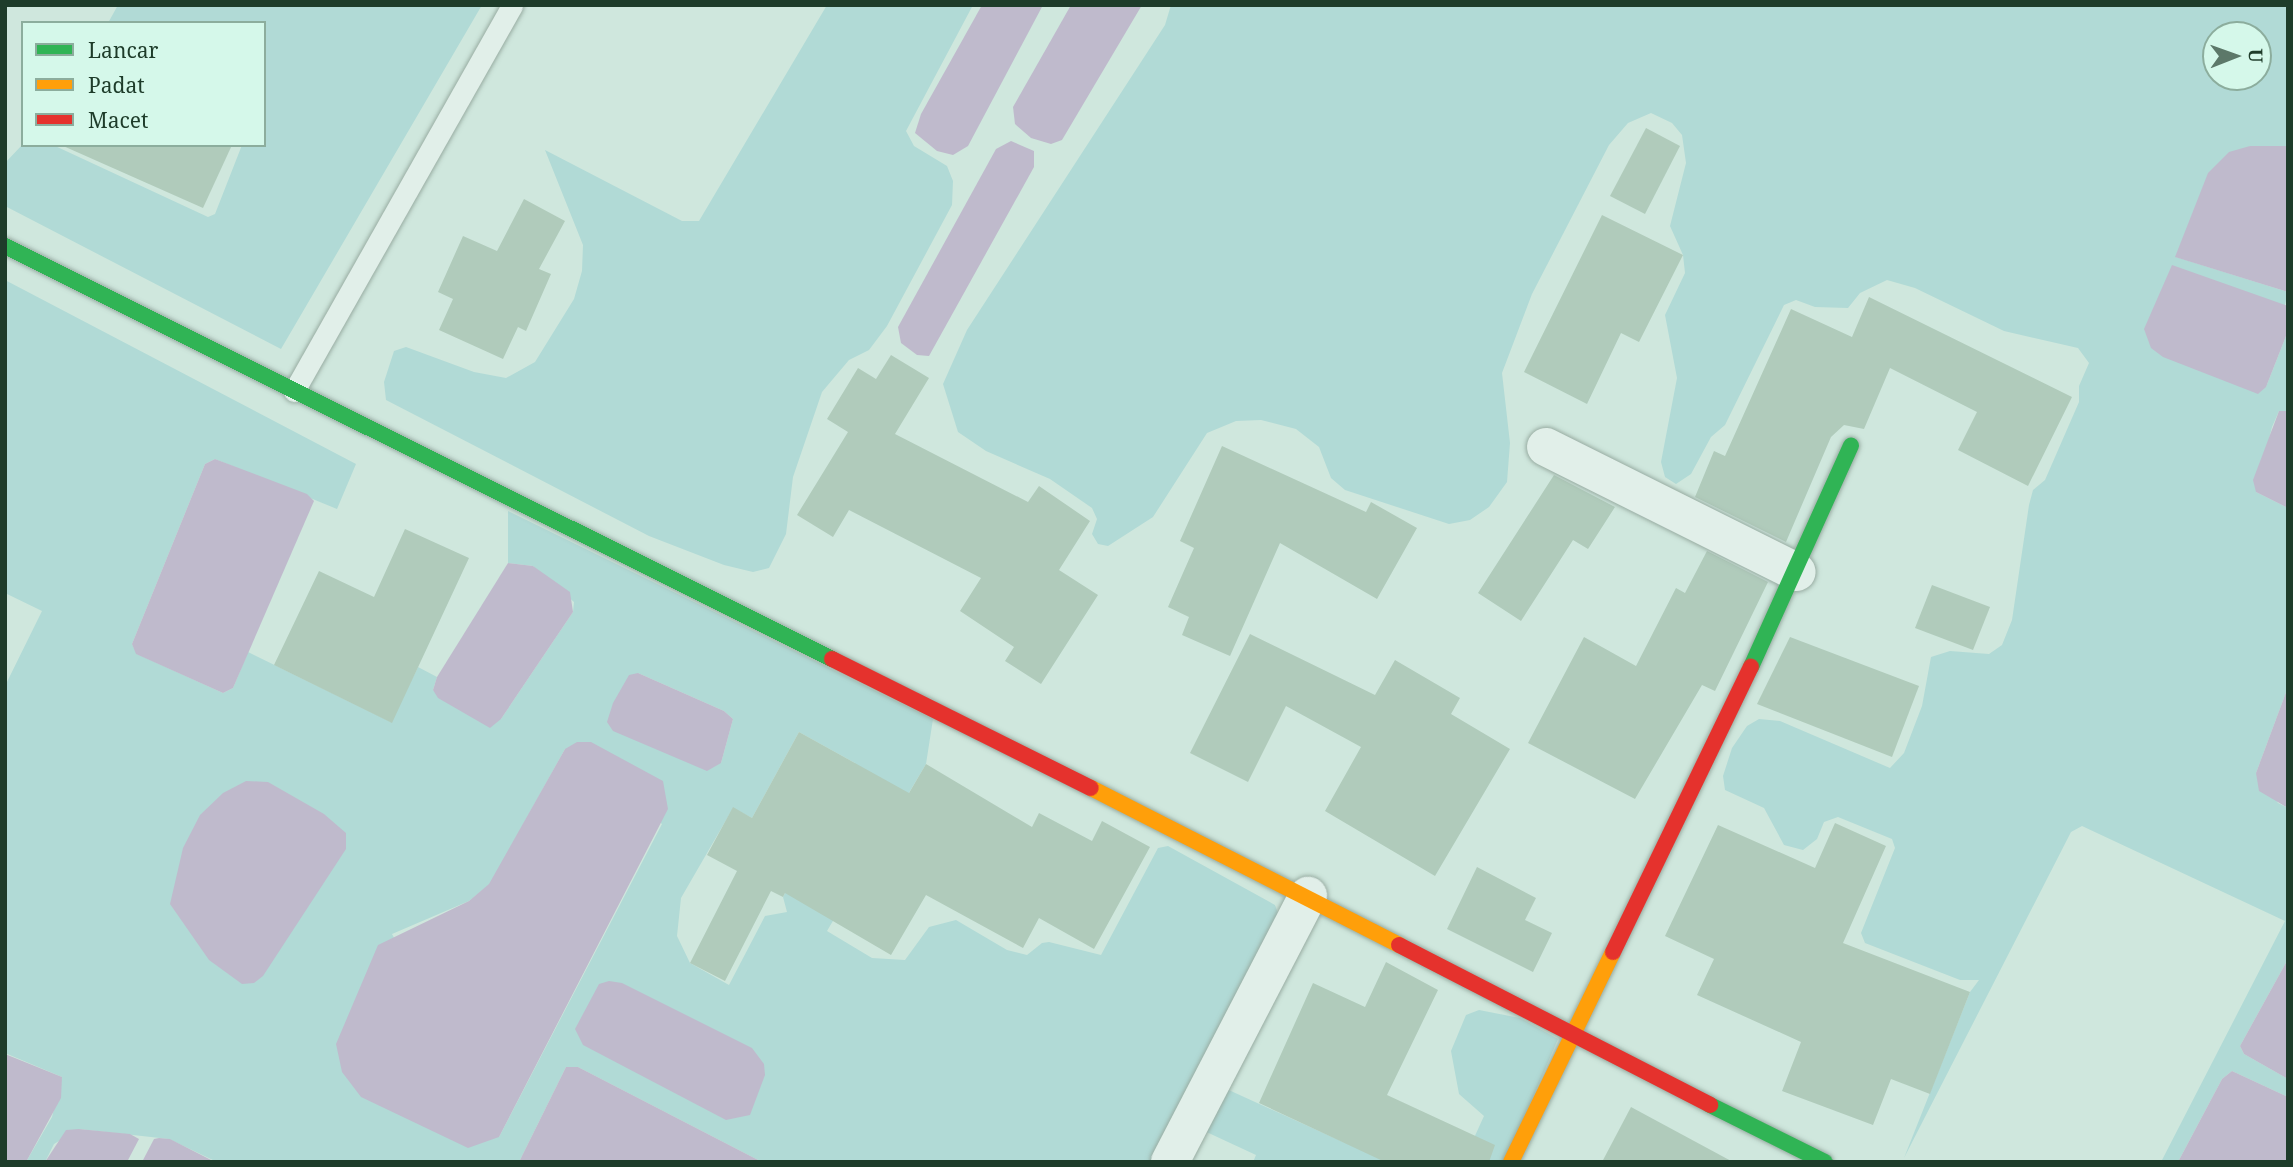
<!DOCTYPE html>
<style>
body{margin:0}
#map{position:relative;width:2293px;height:1167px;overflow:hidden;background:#cfe7dd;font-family:"Noto Serif",serif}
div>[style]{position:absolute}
.green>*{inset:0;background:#b1dad6}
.water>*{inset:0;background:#bfbacc}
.building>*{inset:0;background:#b0cbbb}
.roads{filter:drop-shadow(0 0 2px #98aca2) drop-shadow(0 0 2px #98aca2)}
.lane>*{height:21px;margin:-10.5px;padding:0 10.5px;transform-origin:10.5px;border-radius:10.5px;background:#e1efe9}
.street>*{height:38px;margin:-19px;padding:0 19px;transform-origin:19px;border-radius:19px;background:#e1efe9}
.fast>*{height:16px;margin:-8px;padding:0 8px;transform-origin:8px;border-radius:8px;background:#30b455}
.slow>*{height:16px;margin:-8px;padding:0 8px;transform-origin:8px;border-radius:8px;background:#ff9f0a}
.jam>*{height:16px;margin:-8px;padding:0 8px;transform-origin:8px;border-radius:8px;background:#e5322d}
span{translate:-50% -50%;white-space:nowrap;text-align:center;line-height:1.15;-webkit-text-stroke:6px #d5f8ea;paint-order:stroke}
.frame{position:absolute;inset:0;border:7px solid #1e3c2a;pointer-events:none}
.legend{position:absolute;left:21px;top:21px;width:245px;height:126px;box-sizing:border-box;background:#d5f8ea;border:2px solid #8cad9d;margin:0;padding:9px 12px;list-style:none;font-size:21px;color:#1e3c2a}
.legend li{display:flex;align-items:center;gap:14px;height:35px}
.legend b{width:35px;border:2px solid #8cad9d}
.north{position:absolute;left:2202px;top:21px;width:70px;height:70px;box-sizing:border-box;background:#d5f8ea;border:2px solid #8cad9d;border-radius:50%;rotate:89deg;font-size:19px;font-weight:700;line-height:28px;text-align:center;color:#1e3c2a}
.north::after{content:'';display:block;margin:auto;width:24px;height:32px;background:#5c7869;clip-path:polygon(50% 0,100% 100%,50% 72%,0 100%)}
</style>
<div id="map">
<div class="green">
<div style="clip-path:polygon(118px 5px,482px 5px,281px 349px,5px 206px,5px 163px,23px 144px,53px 145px,208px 217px,215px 214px,242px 145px,264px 145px,264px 23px,108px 23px)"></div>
<div style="clip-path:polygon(827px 5px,973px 5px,906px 131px,914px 146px,947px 166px,953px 181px,952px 205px,887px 326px,869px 350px,849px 360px,822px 392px,793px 477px,786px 534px,769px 568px,753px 572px,724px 565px,649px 536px,386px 400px,384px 382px,394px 351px,406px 347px,474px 372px,506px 378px,535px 362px,574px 299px,582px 271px,583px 245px,545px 150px,682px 221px,699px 221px)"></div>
<div style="clip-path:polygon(evenodd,1171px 5px,2288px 5px,2288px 146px,2250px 146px,2176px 257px,2288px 292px,2266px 387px,2288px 331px,2288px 411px,2279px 411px,2272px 427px,2256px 492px,2288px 508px,2288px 687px,2256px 773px,2278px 803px,2288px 808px,2288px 959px,2240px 1046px,2244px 1054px,2288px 1079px,2288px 1097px,2232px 1071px,2222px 1079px,2178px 1162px,2161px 1162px,2285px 921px,2082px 826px,2071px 832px,1904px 1158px,1970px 992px,1979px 980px,1960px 980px,1865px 943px,1861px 933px,1895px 848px,1892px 839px,1838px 817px,1824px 822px,1817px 839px,1803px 850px,1784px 845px,1764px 808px,1725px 790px,1723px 776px,1732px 748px,1747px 726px,1759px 719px,1780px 721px,1890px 768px,1904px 753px,1922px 706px,1931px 657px,1950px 651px,1989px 654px,2002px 645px,2012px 620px,2029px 505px,2033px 490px,2045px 480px,2079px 402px,2079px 386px,2089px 363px,2078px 348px,2004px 331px,1915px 288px,1887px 280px,1860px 293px,1848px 308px,1815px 307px,1796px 300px,1784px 305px,1725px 425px,1711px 437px,1691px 474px,1676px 484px,1665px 477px,1661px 462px,1677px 378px,1665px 315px,1685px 273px,1683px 255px,1670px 226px,1686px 163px,1682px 135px,1672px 123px,1651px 113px,1628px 123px,1609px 145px,1532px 294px,1502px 373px,1510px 443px,1507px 482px,1489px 507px,1470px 520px,1449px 524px,1345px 490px,1331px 478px,1319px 447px,1296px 429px,1261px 420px,1236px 421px,1207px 433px,1153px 517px,1108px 546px,1098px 544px,1092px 534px,1097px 519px,1092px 508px,1050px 479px,986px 451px,958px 432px,943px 384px,967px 330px,1165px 25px,1171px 5px,2216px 35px,2258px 35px,2258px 77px,2216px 77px,2216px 35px)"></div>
<div style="clip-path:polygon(evenodd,5px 280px,356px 464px,337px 509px,215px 459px,205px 464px,132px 644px,137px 654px,223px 693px,233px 688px,248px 652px,391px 722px,418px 667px,437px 677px,433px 690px,501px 719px,573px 612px,574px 602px,533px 566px,508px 563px,508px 511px,933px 719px,926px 764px,827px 931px,872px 958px,905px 960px,929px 927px,956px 920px,1007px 950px,1027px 955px,1042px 943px,1049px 942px,1101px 955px,1158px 848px,1168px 846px,1275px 905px,1280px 919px,1157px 1162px,762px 1162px,578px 1067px,566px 1067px,519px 1162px,217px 1162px,169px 1139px,79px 1129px,54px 1144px,45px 1162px,26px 1162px,52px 1117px,62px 1077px,5px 1053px,5px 686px,42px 611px,5px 593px,5px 280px,638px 673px,724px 711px,733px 719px,721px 763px,638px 673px,5px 280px,799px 732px,855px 763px,783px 897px,787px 912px,765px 916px,729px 985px,690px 963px,677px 936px,681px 898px,733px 808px,752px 818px,799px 732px,5px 280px,565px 749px,662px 824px,499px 1137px,392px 934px,469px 901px,490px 884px,565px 749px)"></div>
<div style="clip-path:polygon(1479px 1010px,1520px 1018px,1558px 1039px,1505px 1162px,1463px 1162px,1484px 1116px,1459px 1094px,1451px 1051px,1466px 1015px)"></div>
<div style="clip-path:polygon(1220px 1086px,1343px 1142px,1392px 1162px,1253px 1162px,1256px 1155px,1200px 1129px)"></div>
</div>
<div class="water">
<div style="clip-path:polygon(982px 5px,1043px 5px,968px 146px,953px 155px,937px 151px,915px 133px,921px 114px)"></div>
<div style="clip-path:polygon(1071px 5px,1142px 5px,1062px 140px,1051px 144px,1031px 138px,1015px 124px,1013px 107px)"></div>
<div style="clip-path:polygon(1011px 141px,1034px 151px,1034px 167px,929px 356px,917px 355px,901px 343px,898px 327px,996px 149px)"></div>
<div style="clip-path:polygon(2250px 146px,2288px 146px,2288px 292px,2175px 257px,2208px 173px,2229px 152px)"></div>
<div style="clip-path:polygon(2172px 265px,2288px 306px,2288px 331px,2266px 387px,2258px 394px,2163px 357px,2151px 348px,2144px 329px)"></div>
<div style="clip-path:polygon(2279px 411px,2288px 411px,2288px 508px,2256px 492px,2253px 480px)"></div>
<div style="clip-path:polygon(215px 459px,307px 494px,314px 501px,233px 688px,223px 693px,136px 654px,132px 644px,205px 464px)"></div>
<div style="clip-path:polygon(508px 563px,533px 566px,570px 592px,573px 612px,501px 719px,490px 728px,438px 698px,433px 690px,437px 677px)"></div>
<div style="clip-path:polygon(638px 673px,724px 711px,733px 719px,721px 763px,707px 771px,613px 731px,607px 722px,613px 703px,629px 675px)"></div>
<div style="clip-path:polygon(2288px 687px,2288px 808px,2259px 791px,2256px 773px)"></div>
<div style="clip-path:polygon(577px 742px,591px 742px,663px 781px,668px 809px,499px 1137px,468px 1148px,361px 1097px,342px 1072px,336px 1044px,378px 945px,469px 901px,489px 884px,565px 749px)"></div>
<div style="clip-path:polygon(246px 781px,268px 782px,324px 814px,346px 833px,346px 849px,263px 976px,254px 983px,242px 984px,209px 960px,170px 904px,183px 848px,200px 815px,223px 793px)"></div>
<div style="clip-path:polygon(2288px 959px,2288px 1079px,2244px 1054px,2240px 1046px)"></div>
<div style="clip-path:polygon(609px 981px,622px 983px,752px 1048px,764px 1064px,765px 1075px,750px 1115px,726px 1120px,583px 1045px,575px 1029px,599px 984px)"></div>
<div style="clip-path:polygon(5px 1054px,62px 1077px,61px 1098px,26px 1162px,5px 1162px)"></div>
<div style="clip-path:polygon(566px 1067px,578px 1067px,762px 1162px,519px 1162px)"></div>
<div style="clip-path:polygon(2232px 1071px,2288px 1097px,2288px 1162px,2178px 1162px,2222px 1079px)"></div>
<div style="clip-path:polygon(79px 1129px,130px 1134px,139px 1139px,127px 1162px,45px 1162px,66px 1130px)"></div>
<div style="clip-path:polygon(159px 1138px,170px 1139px,215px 1162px,142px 1162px,154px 1139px)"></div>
</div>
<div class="building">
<div style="clip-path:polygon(1646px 128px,1680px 146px,1645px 214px,1610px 196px)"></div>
<div style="clip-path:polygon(61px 145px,232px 145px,203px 208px)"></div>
<div style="clip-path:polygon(524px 199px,565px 221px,539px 269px,551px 274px,526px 331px,518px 327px,503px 359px,439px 330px,453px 299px,438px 292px,463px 236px,497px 251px)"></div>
<div style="clip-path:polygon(1602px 215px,1683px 255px,1639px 342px,1621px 333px,1587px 404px,1524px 372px)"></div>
<div style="clip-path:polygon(1869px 297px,2072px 397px,2028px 486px,1958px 450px,1977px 412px,1890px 368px,1864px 429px,1844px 425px,1831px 437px,1786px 542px,1695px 497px,1714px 451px,1725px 456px,1791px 309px,1852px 337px)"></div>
<div style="clip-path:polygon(891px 355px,929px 378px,895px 434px,1028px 502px,1039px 486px,1090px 521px,1059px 570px,1098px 595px,1041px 684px,1005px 661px,1014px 647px,960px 611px,981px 578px,849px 510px,833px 537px,797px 515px,848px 432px,827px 419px,858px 368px,876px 379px)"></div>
<div style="clip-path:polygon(1222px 446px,1366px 512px,1371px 502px,1417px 528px,1377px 599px,1280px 543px,1230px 656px,1182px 635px,1189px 617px,1168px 607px,1194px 548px,1180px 541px)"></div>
<div style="clip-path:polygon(1554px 475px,1615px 507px,1588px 549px,1573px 540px,1521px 621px,1478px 593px)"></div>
<div style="clip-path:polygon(405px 529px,469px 558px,392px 723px,274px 665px,319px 571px,374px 597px)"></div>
<div style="clip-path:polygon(1707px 551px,1768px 582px,1715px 691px,1702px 685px,1635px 799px,1528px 743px,1584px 637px,1636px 666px,1676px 588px,1685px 593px)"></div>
<div style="clip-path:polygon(1932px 585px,1990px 607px,1973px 650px,1915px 628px)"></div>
<div style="clip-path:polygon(1250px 634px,1375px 695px,1395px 660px,1460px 698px,1451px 714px,1510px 749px,1435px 876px,1325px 811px,1361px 747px,1286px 706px,1248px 782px,1190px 753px)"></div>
<div style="clip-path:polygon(1790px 637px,1919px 686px,1892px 757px,1757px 704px)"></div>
<div style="clip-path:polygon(799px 732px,909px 793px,926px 764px,1032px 827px,1039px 813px,1092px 841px,1102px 821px,1150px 847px,1094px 949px,1039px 918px,1023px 948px,926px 895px,891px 955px,785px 893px,783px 897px,771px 891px,725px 981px,690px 963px,737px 871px,707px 855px,733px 807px,752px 818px)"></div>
<div style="clip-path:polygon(1835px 823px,1886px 846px,1843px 943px,1970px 992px,1930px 1094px,1891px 1079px,1873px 1125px,1782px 1091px,1801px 1042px,1697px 995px,1714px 959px,1665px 936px,1718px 825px,1815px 868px)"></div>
<div style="clip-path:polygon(1477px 867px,1536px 898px,1525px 920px,1552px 933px,1533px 972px,1447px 929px)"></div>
<div style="clip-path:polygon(1386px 962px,1438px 990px,1387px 1095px,1495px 1145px,1489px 1162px,1385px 1162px,1259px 1103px,1313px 983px,1365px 1007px)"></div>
<div style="clip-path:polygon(1631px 1107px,1733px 1162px,1602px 1162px)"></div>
</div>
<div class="roads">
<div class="lane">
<div style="left:294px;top:391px;width:443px;rotate:-60.5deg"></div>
</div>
<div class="street">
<div style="left:1546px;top:447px;width:280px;rotate:26.5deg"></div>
<div style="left:1170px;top:1162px;width:300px;rotate:-62.6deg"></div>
</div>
<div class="fast">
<div style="left:5px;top:246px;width:924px;rotate:26.54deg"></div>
<div style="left:1751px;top:667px;width:243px;rotate:-65.7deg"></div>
<div style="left:1710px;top:1105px;width:128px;rotate:26.4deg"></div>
</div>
<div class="slow">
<div style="left:1091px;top:788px;width:346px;rotate:27deg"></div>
<div style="left:1511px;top:1162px;width:233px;rotate:-64.1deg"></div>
</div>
<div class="jam">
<div style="left:832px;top:659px;width:289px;rotate:26.5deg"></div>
<div style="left:1399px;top:945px;width:350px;rotate:27.2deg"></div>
<div style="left:1613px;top:952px;width:317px;rotate:-64.2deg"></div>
</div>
</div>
<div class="frame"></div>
<ul class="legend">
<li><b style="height:9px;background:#30b455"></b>Lancar</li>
<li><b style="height:9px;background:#ff9f0a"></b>Padat</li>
<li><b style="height:9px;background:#e5322d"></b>Macet</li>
</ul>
<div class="north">U</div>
</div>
